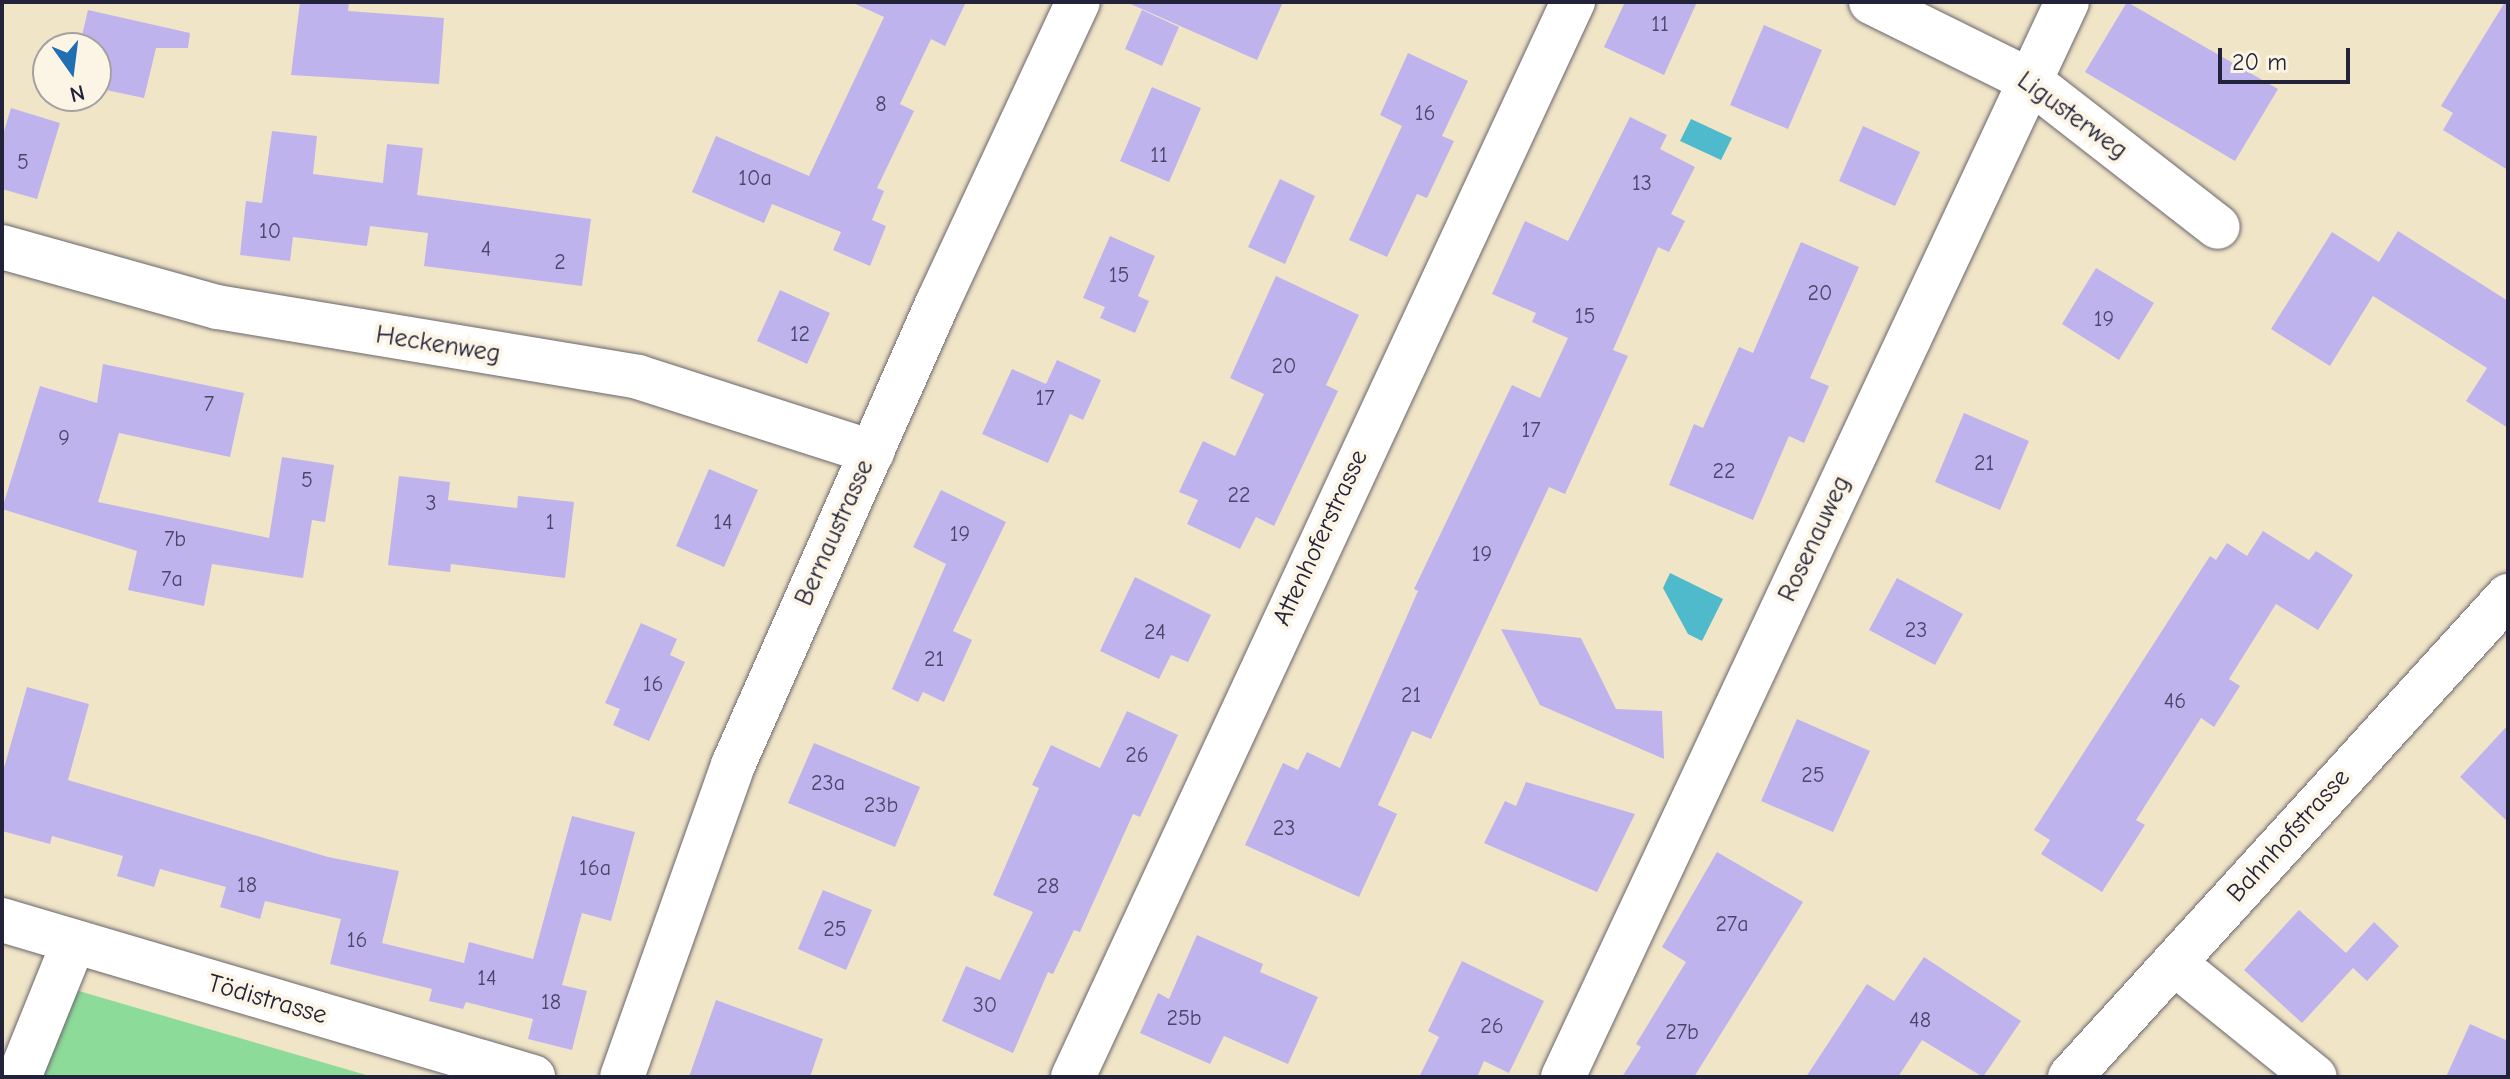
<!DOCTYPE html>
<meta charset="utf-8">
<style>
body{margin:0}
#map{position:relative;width:2510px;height:1079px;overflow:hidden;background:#f1e5c8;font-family:"Comic Neue",sans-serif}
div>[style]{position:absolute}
.green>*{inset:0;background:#8ddb99}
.water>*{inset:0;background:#4fbacb}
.building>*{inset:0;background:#bfb3ee}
.roads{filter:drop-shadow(0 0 2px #6a666c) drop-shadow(0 0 2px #6a666c)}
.minor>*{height:44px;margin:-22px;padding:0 22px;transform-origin:22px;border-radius:22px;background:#fff}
span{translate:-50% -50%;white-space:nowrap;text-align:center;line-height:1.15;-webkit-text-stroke:8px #fcf5e5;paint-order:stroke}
.number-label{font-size:22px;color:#494668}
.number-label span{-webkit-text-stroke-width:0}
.street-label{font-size:26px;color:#22223b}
.frame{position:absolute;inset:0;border:4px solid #22223b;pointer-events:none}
.north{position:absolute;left:32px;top:32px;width:80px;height:80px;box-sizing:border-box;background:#fcf5e5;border:2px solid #a5a1a1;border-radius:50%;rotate:166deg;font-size:22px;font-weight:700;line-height:32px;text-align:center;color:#22223b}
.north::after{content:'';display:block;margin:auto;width:28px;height:36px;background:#1f6fb2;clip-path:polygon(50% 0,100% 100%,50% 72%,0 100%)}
.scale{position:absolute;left:2218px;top:48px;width:132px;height:36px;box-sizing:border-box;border:4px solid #22223b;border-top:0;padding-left:10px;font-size:24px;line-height:28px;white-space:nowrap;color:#22223b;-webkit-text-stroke:6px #fcf5e5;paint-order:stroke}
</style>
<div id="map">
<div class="green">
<div style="clip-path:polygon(72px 989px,373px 1077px,30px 1077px)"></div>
</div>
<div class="water">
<div style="clip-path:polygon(1691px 119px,1732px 138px,1721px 160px,1680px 141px)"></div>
<div style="clip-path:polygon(1670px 573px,1723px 599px,1702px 641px,1688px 634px,1663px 588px)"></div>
</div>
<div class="building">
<div style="clip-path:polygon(300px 2px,349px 2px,348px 11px,444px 18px,439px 84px,291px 75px)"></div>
<div style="clip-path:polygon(851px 2px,966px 2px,945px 46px,931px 39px,900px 104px,914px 111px,877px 188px,884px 191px,872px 220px,886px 226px,870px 266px,833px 250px,841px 232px,772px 204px,764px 223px,692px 192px,716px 136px,809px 176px,884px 17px)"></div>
<div style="clip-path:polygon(1126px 2px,1283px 2px,1257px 60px)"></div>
<div style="clip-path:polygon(1625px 2px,1697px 2px,1664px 75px,1604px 47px)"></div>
<div style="clip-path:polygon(2127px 2px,2278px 89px,2235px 161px,2085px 72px)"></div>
<div style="clip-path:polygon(2505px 2px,2508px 2px,2508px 170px,2443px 130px,2453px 113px,2441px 106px)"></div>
<div style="clip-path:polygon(88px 10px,190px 33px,188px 48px,156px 48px,144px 98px,96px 88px,96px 48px,79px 48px)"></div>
<div style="clip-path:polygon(1142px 10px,1179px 27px,1162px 66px,1125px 49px)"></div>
<div style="clip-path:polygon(1764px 25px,1822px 50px,1788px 129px,1730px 105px)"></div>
<div style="clip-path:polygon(1408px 53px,1468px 81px,1442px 136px,1454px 141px,1427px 198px,1417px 194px,1387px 257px,1349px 240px,1402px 126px,1380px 115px)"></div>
<div style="clip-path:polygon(1152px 87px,1201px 108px,1169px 182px,1120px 161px)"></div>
<div style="clip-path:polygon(11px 108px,60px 123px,37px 199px,2px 189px,2px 138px)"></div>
<div style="clip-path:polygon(1630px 117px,1667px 135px,1660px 149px,1695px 167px,1671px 214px,1685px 221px,1669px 252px,1658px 247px,1613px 350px,1628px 356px,1565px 494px,1549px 487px,1431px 739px,1412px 731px,1378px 805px,1397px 814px,1359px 897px,1245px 845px,1283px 763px,1298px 770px,1307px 752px,1340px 768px,1418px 591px,1414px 589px,1512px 385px,1540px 398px,1568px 338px,1532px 322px,1536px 313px,1492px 294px,1525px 221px,1568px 241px)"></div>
<div style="clip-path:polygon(1863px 126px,1920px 152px,1895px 206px,1839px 181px)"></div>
<div style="clip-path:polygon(272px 131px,317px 136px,313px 174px,383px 183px,387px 144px,423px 148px,417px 195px,591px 219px,582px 286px,424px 266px,428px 233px,370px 226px,367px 246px,293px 237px,290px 261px,240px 255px,246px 201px,262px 203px)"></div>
<div style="clip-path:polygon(1280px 179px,1315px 196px,1285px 264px,1248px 247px)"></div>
<div style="clip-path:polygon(2398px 231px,2508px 301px,2508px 428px,2466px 401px,2487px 368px,2373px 296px,2330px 366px,2271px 329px,2332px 232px,2379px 262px)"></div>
<div style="clip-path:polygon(1110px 236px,1155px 256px,1138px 296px,1149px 301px,1135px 333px,1100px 318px,1105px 307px,1083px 298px)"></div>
<div style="clip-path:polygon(1801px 242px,1859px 267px,1810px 378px,1829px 386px,1804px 443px,1789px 436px,1753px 520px,1669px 485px,1694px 424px,1703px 428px,1739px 347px,1753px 353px)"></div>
<div style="clip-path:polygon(2096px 268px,2154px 303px,2119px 360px,2062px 324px)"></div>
<div style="clip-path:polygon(1276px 276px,1359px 315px,1326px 385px,1338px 391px,1274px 526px,1256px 517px,1240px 549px,1187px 524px,1198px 500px,1179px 492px,1203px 441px,1235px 456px,1264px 394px,1230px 378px)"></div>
<div style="clip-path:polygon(780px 290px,830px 313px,807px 364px,757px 341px)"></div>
<div style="clip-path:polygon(1057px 360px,1101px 380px,1083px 420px,1070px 414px,1048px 463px,982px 434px,1012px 369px,1046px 384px)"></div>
<div style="clip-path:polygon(103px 364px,244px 393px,230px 457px,119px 433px,98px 502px,269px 538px,282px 457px,334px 465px,325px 522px,312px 520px,303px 578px,212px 564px,204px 606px,128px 590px,137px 551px,2px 509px,40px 386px,97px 403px)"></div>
<div style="clip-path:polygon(1964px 413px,2029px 441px,2000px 510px,1935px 482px)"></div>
<div style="clip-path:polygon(709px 469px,758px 490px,724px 567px,676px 546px)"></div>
<div style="clip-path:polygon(399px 476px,450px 482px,448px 500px,517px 508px,518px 496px,574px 502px,565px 578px,451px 564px,450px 572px,388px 565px)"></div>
<div style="clip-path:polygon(941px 490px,1006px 522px,953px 631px,972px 640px,944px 702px,923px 692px,918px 702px,892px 689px,946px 564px,913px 547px)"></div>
<div style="clip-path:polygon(2263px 531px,2309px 560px,2316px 551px,2353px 575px,2318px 630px,2276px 604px,2229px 679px,2240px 686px,2214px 727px,2201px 718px,2136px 820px,2145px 825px,2102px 892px,2041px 854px,2050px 840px,2034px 830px,2210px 556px,2216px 560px,2227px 543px,2247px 556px)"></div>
<div style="clip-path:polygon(1135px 577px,1211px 615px,1188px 662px,1171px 655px,1159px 679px,1100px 651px)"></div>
<div style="clip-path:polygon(1897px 578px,1963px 614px,1935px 665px,1869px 630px)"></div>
<div style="clip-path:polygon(641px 623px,677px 639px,670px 655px,685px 662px,649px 741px,613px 725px,620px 709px,605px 703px)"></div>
<div style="clip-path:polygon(1501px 629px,1581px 638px,1616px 709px,1662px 711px,1664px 759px,1540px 705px)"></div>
<div style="clip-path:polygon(27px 687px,89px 704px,68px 780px,328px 857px,399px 871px,382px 943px,464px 963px,469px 942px,533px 959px,572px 816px,635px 832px,611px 921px,582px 913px,562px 985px,587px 991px,572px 1050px,528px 1039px,533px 1019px,466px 1002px,463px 1009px,429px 1001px,432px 989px,330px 964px,341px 919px,265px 901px,260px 919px,220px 907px,226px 887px,160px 869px,154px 887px,117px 876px,123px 856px,52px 836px,50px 844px,2px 831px,2px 775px)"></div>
<div style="clip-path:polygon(1127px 711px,1178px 735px,1140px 817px,1133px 814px,1080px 932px,1074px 930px,1053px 974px,1048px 972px,1013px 1053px,942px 1021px,966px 966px,1000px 980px,1033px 912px,993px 895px,1039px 788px,1032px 785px,1051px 745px,1100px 768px)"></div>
<div style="clip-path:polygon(1797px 719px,1870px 751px,1833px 832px,1761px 801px)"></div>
<div style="clip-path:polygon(2508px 725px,2508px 822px,2460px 777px)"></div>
<div style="clip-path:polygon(814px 743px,920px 787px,895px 847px,788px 803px)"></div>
<div style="clip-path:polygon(1526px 782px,1635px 814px,1597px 892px,1484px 843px,1505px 801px,1516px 806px)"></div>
<div style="clip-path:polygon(1717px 852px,1803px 902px,1694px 1077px,1622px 1077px,1641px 1047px,1636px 1044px,1686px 962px,1662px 947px)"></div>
<div style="clip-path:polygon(823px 890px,872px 910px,846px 970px,798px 949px)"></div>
<div style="clip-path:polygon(2299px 910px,2346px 953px,2374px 922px,2399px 946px,2367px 981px,2353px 968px,2302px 1023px,2244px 970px)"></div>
<div style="clip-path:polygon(1197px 935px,1263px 964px,1260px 972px,1318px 997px,1288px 1064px,1224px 1036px,1210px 1064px,1140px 1033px,1158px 993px,1169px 999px)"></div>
<div style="clip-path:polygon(1924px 957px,2021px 1021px,1983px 1077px,1922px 1040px,1898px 1077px,1806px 1077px,1867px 984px,1894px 1001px)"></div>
<div style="clip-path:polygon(1462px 961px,1544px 1001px,1509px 1073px,1484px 1061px,1477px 1077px,1419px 1077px,1439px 1037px,1428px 1031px)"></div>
<div style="clip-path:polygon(716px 1000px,823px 1039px,810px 1077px,689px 1077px)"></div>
<div style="clip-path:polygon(2470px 1024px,2508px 1041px,2508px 1077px,2446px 1077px)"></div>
</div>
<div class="roads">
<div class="minor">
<div style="left:1871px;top:2px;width:176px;rotate:26.3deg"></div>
<div style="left:2029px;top:80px;width:239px;rotate:37.9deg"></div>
<div style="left:2px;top:247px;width:223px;rotate:15.6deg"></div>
<div style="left:217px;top:307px;width:427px;rotate:9.4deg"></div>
<div style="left:638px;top:377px;width:246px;rotate:17.8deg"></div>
<div style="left:2px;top:920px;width:554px;rotate:16.47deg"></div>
<div style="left:2174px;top:963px;width:181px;rotate:39deg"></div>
<div style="left:20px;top:1075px;width:141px;rotate:-68deg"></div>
<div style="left:622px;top:1077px;width:331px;rotate:-70.4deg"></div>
<div style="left:733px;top:765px;width:506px;rotate:-66.12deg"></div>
<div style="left:938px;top:302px;width:331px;rotate:-65deg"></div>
<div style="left:1073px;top:1077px;width:1186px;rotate:-65.06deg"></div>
<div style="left:1563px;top:1077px;width:1187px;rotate:-64.88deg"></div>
<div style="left:2070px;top:1077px;width:651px;rotate:-47.68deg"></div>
</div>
</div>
<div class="number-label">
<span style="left:1660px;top:25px">11</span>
<span style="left:881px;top:105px">8</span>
<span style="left:1425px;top:114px">16</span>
<span style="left:1159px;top:156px">11</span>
<span style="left:23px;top:163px">5</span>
<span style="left:755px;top:179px">10a</span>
<span style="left:1642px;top:184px">13</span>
<span style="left:270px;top:232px">10</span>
<span style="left:486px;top:250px">4</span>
<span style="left:560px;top:263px">2</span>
<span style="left:1119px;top:276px">15</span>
<span style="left:1820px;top:294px">20</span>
<span style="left:1585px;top:317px">15</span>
<span style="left:2104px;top:320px">19</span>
<span style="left:800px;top:335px">12</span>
<span style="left:1284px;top:367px">20</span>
<span style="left:1045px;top:399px">17</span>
<span style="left:209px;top:405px">7</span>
<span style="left:1531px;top:431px">17</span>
<span style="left:64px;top:439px">9</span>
<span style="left:1984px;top:464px">21</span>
<span style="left:1724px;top:472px">22</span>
<span style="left:307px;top:481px">5</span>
<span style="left:1239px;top:496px">22</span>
<span style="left:431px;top:504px">3</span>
<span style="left:550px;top:523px">1</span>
<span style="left:723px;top:523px">14</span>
<span style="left:960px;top:535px">19</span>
<span style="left:175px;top:540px">7b</span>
<span style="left:1482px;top:555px">19</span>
<span style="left:172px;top:580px">7a</span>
<span style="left:1916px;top:631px">23</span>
<span style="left:1155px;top:633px">24</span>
<span style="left:934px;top:660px">21</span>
<span style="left:653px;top:685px">16</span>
<span style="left:1411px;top:696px">21</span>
<span style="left:2175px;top:702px">46</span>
<span style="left:1137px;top:756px">26</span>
<span style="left:1813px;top:776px">25</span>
<span style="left:828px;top:784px">23a</span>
<span style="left:881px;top:806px">23b</span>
<span style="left:1284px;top:829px">23</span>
<span style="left:595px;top:869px">16a</span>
<span style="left:247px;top:886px">18</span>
<span style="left:1048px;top:887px">28</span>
<span style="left:1732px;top:925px">27a</span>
<span style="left:835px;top:930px">25</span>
<span style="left:357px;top:941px">16</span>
<span style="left:487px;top:979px">14</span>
<span style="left:551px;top:1003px">18</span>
<span style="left:985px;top:1006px">30</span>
<span style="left:1184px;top:1019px">25b</span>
<span style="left:1920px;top:1021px">48</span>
<span style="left:1492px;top:1027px">26</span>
<span style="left:1682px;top:1033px">27b</span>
</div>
<div class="street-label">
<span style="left:2072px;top:116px;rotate:36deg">Ligusterweg</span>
<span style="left:438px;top:345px;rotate:9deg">Heckenweg</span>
<span style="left:835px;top:533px;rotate:-66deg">Bernaustrasse</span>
<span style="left:1321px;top:538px;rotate:-65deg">Attenhoferstrasse</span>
<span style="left:1815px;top:539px;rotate:-65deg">Rosenauweg</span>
<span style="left:2289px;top:836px;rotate:-48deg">Bahnhofstrasse</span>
<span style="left:267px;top:1000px;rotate:16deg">Tödistrasse</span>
</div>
<div class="frame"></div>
<div class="north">N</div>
<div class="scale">20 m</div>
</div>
